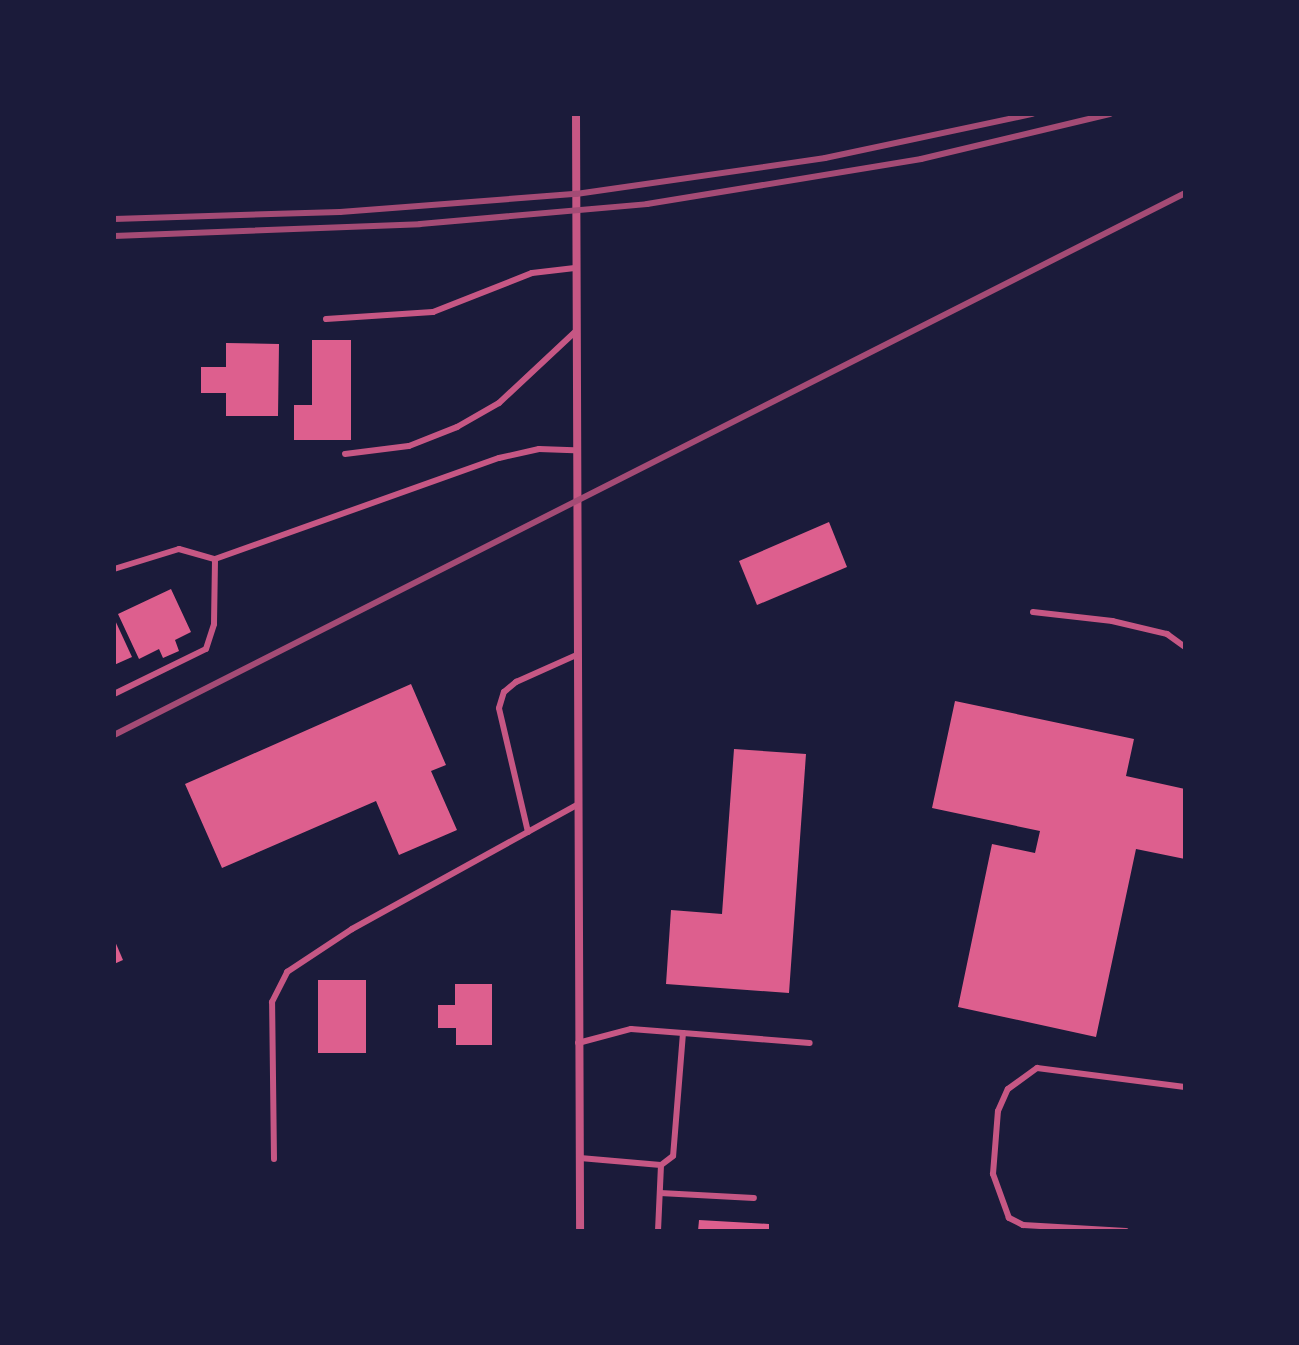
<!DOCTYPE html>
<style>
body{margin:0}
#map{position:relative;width:1299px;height:1345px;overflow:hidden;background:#1b1b3a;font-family:"DM Sans",sans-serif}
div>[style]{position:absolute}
.building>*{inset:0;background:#dd5f8e}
.service>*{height:6px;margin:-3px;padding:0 3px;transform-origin:3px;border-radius:3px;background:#c65784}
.minor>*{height:8px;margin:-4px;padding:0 4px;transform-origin:4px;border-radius:4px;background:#c65784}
.rail>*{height:6px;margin:-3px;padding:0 3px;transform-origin:3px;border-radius:3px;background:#a44b75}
span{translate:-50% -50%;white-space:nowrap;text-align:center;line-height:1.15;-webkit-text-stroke:6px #1b1b3a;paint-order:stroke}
.frame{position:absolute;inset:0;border:116px solid #1b1b3a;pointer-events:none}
</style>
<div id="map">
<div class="building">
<div style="clip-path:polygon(312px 340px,351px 340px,351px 440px,294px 440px,294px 405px,312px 405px)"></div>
<div style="clip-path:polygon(226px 343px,279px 344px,278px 416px,226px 416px,226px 393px,201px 393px,201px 367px,226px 367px)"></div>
<div style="clip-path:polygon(829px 522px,847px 567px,757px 605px,739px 561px)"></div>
<div style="clip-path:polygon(171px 589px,191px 632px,175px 640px,179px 651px,163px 658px,159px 649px,139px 659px,118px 614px)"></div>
<div style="clip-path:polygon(114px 618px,132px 657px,114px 665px)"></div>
<div style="clip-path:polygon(411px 684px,446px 765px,431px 771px,457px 830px,399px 855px,376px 801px,222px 868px,185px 784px)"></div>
<div style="clip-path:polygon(955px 701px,1134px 739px,1126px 776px,1185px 789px,1185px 859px,1136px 849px,1096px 1037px,958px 1007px,992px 844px,1035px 853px,1040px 831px,932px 808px)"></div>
<div style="clip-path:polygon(734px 749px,806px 754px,789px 993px,666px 984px,671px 910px,722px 914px)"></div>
<div style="clip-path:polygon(114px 939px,123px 960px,114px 964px)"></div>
<div style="clip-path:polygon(318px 980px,366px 980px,366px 1053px,318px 1053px)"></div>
<div style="clip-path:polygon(455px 984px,492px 984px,492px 1045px,456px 1045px,456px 1028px,438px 1028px,438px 1005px,455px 1005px)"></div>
<div style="clip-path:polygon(699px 1220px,769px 1224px,769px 1231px,698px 1231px)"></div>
</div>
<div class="service">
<div style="left:326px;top:319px;width:107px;rotate:-3.7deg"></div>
<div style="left:433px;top:312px;width:106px;rotate:-21.5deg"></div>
<div style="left:532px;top:273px;width:43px;rotate:-6.6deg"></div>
<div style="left:345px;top:454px;width:64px;rotate:-7.1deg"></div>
<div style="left:409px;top:446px;width:52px;rotate:-21.6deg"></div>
<div style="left:457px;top:427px;width:48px;rotate:-29.7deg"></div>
<div style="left:499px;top:403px;width:104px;rotate:-43.1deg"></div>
<div style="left:114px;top:569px;width:68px;rotate:-17.1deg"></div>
<div style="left:179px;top:549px;width:37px;rotate:16deg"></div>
<div style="left:215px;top:559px;width:301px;rotate:-19.6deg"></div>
<div style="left:499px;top:458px;width:41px;rotate:-12.7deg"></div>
<div style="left:539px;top:449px;width:35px;rotate:2deg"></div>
<div style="left:1033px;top:612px;width:80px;rotate:6.5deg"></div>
<div style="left:1112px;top:621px;width:57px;rotate:13.3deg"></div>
<div style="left:1167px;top:634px;width:22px;rotate:36deg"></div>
<div style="left:114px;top:694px;width:102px;rotate:-26.1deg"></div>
<div style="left:206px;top:649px;width:26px;rotate:-72deg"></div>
<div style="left:214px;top:624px;width:65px;rotate:-89.1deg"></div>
<div style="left:528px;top:832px;width:127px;rotate:-103.2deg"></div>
<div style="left:499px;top:708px;width:17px;rotate:-73deg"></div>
<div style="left:504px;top:692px;width:16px;rotate:-40deg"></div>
<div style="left:516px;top:682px;width:64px;rotate:-24.1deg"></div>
<div style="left:683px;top:1033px;width:127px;rotate:4.5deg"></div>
<div style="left:578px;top:1043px;width:55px;rotate:-14.8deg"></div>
<div style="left:631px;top:1029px;width:52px;rotate:4.4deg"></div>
<div style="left:683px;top:1033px;width:123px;rotate:94.6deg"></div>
<div style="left:673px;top:1156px;width:15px;rotate:143deg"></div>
<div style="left:580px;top:1158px;width:81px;rotate:4.9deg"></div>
<div style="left:661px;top:1165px;width:66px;rotate:92.6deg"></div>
<div style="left:274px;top:1159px;width:157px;rotate:-90.7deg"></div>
<div style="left:272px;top:1002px;width:34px;rotate:-63deg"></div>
<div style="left:287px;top:972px;width:78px;rotate:-33.5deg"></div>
<div style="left:352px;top:929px;width:257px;rotate:-28.9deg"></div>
<div style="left:660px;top:1193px;width:94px;rotate:3deg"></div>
<div style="left:1126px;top:1231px;width:103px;rotate:-176.7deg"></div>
<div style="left:1023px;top:1225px;width:16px;rotate:-153deg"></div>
<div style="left:1009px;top:1218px;width:47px;rotate:-110deg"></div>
<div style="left:993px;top:1174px;width:63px;rotate:-85.5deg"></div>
<div style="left:998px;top:1111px;width:24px;rotate:-66deg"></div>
<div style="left:1008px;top:1089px;width:36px;rotate:-36deg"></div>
<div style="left:1037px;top:1068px;width:149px;rotate:7.3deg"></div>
</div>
<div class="minor">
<div style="left:576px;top:114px;width:1117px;rotate:89.79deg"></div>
</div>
<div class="rail">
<div style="left:114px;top:219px;width:226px;rotate:-1.8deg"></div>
<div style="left:340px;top:212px;width:237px;rotate:-4.4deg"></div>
<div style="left:576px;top:194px;width:252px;rotate:-8.2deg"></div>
<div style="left:825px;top:158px;width:212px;rotate:-12deg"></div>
<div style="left:114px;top:236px;width:306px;rotate:-2.2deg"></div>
<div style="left:420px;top:224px;width:228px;rotate:-5deg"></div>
<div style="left:647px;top:204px;width:278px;rotate:-9.3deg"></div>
<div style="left:921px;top:159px;width:194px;rotate:-13.4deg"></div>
<div style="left:114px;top:735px;width:1200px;rotate:-26.84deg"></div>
</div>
<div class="frame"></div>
</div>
